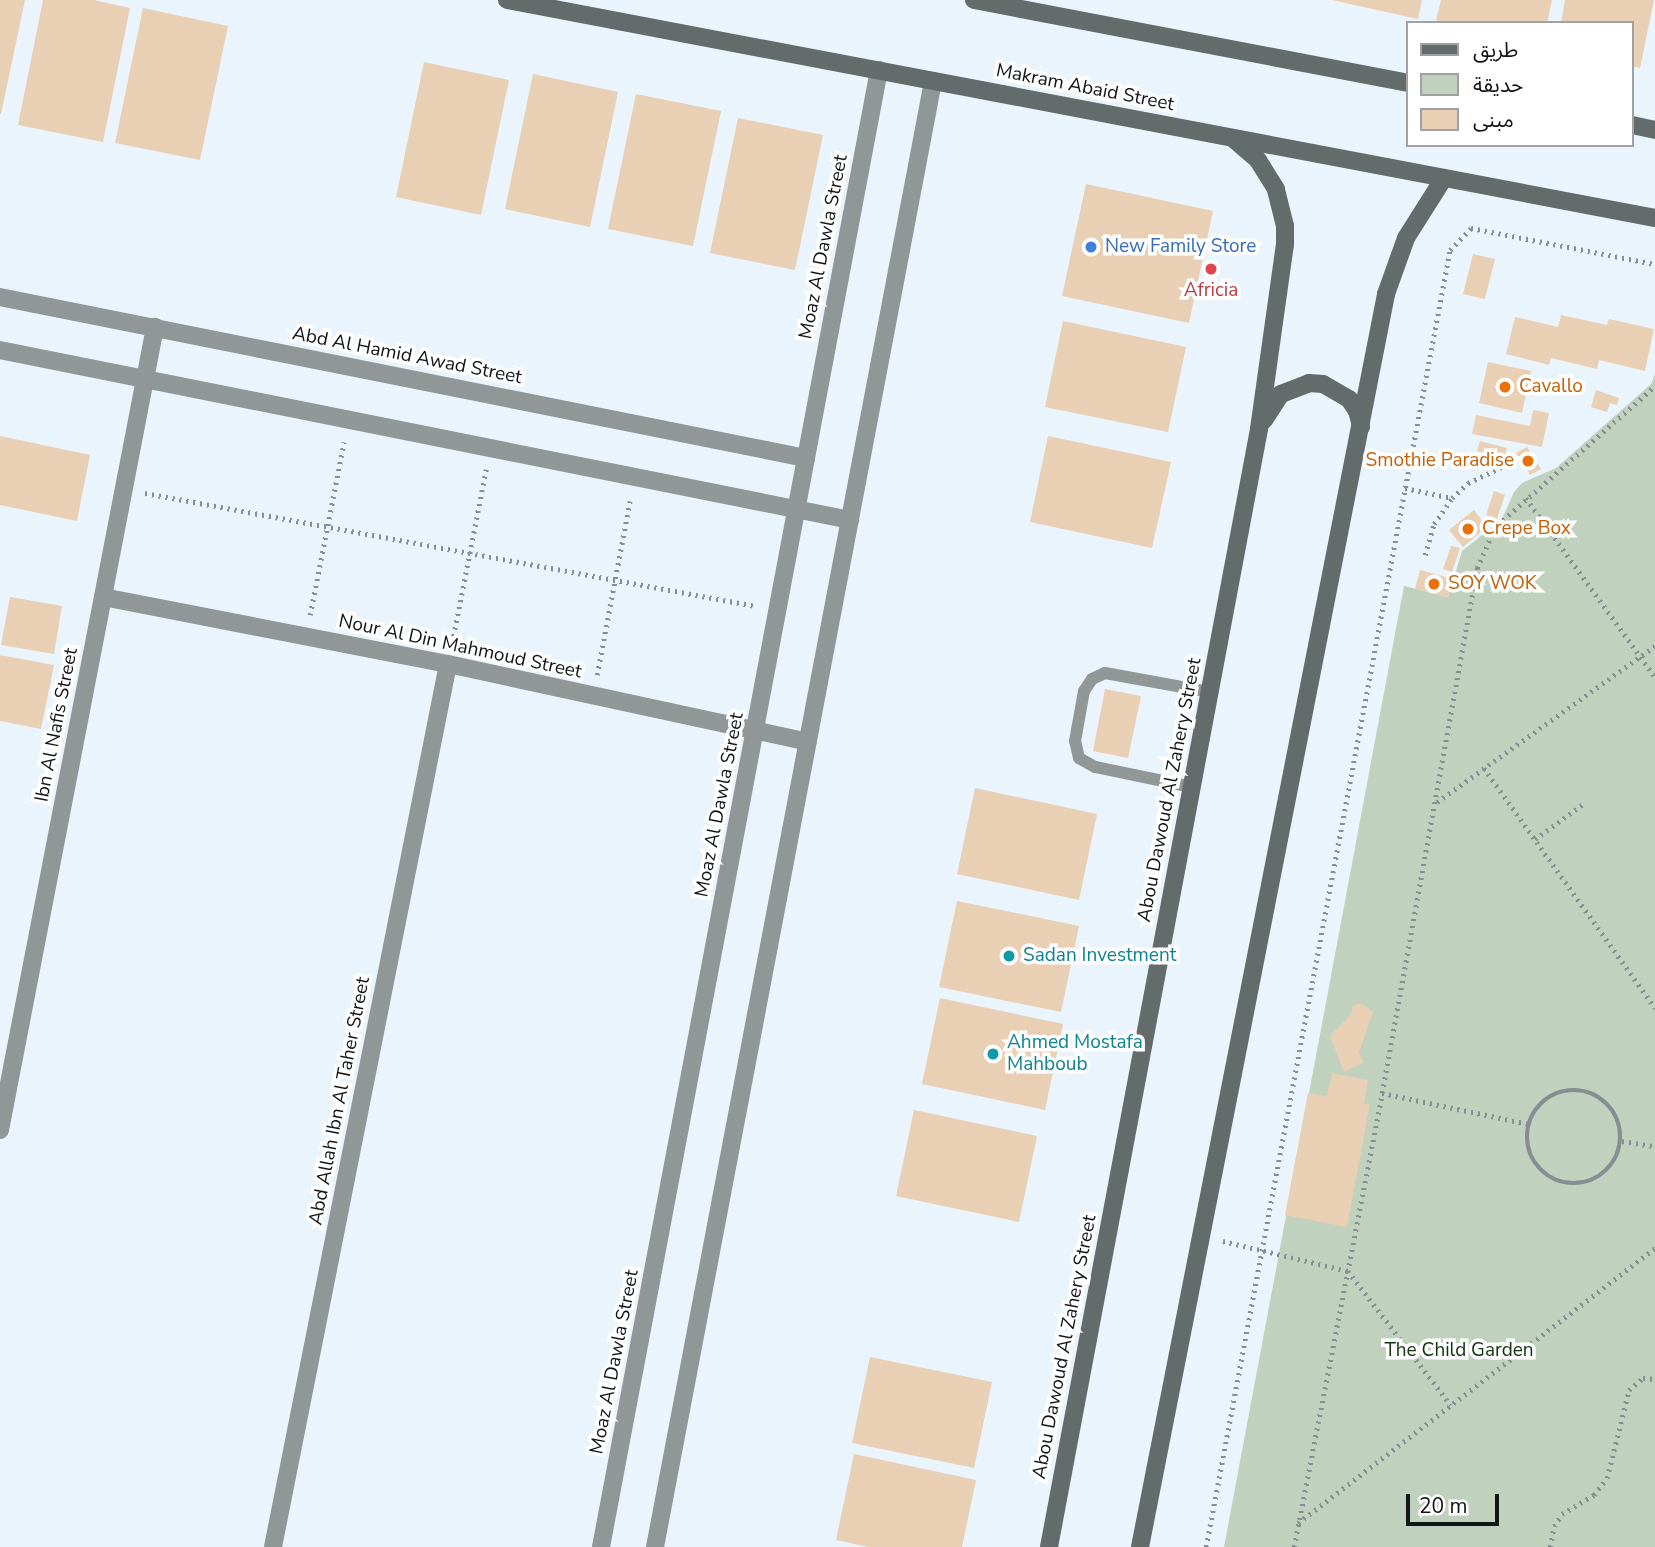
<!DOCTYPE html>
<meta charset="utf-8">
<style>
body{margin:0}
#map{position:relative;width:1655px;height:1547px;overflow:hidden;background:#eaf4fc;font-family:"Nunito Sans","Noto Sans Arabic",sans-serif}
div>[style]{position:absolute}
.green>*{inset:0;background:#c0d1be}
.building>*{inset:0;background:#e9cfb4}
.path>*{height:4.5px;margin-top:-2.25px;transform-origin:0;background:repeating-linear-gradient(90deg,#868d93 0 2px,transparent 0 7px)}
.path>.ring{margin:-2.25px;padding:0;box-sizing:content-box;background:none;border:4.5px solid #868d93;border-radius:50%}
.lane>*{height:12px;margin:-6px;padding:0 6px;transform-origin:6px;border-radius:6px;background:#919796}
.street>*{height:18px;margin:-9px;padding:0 9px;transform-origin:9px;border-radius:9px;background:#919796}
.secondary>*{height:18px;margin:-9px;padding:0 9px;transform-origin:9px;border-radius:9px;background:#636c6a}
.dots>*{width:19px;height:19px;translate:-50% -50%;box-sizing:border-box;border:4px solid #fff;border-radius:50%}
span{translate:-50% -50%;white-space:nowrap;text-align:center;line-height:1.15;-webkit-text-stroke:7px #fff;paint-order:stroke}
.street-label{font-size:19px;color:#121518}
.shop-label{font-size:19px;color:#366cbe}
.left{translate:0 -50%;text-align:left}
.health-label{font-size:19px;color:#be3a42}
.food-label{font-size:19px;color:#c56008}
.right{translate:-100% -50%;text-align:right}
.culture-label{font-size:19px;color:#0d838f}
.park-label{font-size:19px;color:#0f330d}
.legend{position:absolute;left:1406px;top:21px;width:228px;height:126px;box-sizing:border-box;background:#fff;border:2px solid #a0a1a3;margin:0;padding:9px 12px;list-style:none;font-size:21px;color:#121518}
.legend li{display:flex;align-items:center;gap:14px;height:35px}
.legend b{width:35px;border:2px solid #a0a1a3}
.scale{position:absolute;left:1406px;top:1494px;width:93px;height:32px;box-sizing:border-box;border:4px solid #121518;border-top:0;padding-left:9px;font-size:21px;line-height:24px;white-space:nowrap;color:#121518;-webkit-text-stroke:5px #fff;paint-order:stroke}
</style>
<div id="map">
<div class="green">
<div style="clip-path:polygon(1655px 374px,1655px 1547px,1224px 1547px,1404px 586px,1448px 597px,1462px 551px,1502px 519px,1514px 492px,1522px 483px,1556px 468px,1651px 384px)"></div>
</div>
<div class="building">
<div style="clip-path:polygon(0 0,25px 0,1px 114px,0 114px)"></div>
<div style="clip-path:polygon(43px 0,94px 0,130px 8px,103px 142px,18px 125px)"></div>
<div style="clip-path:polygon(1332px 0,1422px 0,1418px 19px)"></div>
<div style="clip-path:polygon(1441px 0,1552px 0,1547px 23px,1446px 23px,1436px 20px)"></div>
<div style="clip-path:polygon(1565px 0,1654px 0,1640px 68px,1632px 66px,1632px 23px,1561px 23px)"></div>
<div style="clip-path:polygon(143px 8px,228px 26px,200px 160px,115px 143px)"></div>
<div style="clip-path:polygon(424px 62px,509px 80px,481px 215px,396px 197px)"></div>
<div style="clip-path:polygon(533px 74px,618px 92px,590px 227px,505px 209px)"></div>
<div style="clip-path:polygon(636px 94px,721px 111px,693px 246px,608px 229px)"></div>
<div style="clip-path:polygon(738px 118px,823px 135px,795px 270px,710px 253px)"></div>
<div style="clip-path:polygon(1086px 184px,1213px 211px,1189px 323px,1062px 296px)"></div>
<div style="clip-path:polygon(1473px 254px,1495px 259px,1485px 299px,1463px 294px)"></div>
<div style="clip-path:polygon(1561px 315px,1607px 325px,1609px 319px,1654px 329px,1645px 371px,1599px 360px,1597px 369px,1551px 358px,1549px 365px,1506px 354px,1515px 317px,1558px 327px)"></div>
<div style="clip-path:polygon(1063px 321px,1186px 347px,1168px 432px,1045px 407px)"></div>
<div style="clip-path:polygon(1488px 362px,1531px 371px,1522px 413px,1479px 403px)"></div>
<div style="clip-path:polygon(1596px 390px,1619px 398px,1617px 405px,1610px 403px,1607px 412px,1591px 407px)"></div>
<div style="clip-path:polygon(1533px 410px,1549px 413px,1542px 447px,1472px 434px,1476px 415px,1530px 426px)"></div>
<div style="clip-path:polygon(0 436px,90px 455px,77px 521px,0 505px)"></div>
<div style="clip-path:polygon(1048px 436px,1171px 462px,1152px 548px,1030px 522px)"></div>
<div style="clip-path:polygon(1480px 441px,1507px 448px,1504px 458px,1477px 451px)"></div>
<div style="clip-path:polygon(1527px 447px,1541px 469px,1530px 475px,1516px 453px)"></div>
<div style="clip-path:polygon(1494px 491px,1505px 495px,1497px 519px,1486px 515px)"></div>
<div style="clip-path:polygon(1474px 510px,1487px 527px,1463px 547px,1449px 530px)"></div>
<div style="clip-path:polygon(1451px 546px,1460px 548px,1452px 572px,1443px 569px)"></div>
<div style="clip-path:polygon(1420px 570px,1453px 579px,1448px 597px,1415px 589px)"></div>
<div style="clip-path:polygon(10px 597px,62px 606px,54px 654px,1px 645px)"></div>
<div style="clip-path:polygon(0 655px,54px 665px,41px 729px,0 721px)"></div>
<div style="clip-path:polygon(1105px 689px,1141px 696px,1128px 758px,1093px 751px)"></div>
<div style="clip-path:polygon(975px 788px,1097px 814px,1079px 900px,957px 874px)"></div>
<div style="clip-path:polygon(957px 901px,1079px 926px,1061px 1012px,939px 987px)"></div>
<div style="clip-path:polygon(940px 998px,1063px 1024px,1045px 1110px,922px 1084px)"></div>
<div style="clip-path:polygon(1361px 1003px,1373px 1012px,1359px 1053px,1364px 1062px,1344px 1072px,1330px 1036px,1350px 1016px,1353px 1006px)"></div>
<div style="clip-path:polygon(1332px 1073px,1368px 1080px,1364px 1104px,1370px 1104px,1347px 1227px,1285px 1215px,1308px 1093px,1327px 1096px)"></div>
<div style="clip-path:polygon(914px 1110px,1037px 1136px,1019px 1222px,896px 1196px)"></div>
<div style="clip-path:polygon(870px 1357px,992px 1382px,974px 1468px,852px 1443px)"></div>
<div style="clip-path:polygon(854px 1454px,976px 1480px,962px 1547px,868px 1547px,836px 1540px)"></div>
</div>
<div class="path">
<div style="left:1405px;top:488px;width:48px;rotate:12deg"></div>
<div style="left:145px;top:493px;width:621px;rotate:10.48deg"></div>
<div style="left:1526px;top:498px;width:221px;rotate:54.2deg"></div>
<div style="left:1425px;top:555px;width:32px;rotate:-74deg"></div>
<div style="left:1434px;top:524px;width:32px;rotate:-55deg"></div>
<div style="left:1452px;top:498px;width:22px;rotate:-43deg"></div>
<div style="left:1468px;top:483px;width:42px;rotate:-25.3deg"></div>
<div style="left:310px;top:615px;width:176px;rotate:-78.9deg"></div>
<div style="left:452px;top:643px;width:177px;rotate:-78.9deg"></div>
<div style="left:597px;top:675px;width:177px;rotate:-79.3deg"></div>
<div style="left:1484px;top:768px;width:295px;rotate:54.5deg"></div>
<div style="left:1437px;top:802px;width:268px;rotate:-35.6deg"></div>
<div style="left:1535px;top:839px;width:59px;rotate:-36.1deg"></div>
<div class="ring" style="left:1527px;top:1090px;width:89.5px;height:89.5px"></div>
<div style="left:1382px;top:1093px;width:150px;rotate:11.9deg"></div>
<div style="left:1622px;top:1141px;width:33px;rotate:9deg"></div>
<div style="left:1223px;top:1241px;width:129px;rotate:13.5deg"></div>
<div style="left:1348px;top:1271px;width:169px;rotate:52.5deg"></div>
<div style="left:1298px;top:1523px;width:451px;rotate:-37.6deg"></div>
<div style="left:1206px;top:1547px;width:1320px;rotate:-79.35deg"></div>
<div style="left:1450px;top:250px;width:30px;rotate:-46deg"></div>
<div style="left:1471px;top:228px;width:187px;rotate:11.1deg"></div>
<div style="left:1294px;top:1547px;width:462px;rotate:-79deg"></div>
<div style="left:1382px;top:1093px;width:534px;rotate:-79.74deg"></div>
<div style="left:1477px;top:568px;width:36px;rotate:-66deg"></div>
<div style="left:1492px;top:535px;width:19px;rotate:-54deg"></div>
<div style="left:1503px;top:520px;width:203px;rotate:-41.4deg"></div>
<div style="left:1550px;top:1547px;width:21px;rotate:-79deg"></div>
<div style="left:1554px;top:1526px;width:14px;rotate:-56deg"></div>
<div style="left:1562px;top:1514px;width:37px;rotate:-31deg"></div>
<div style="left:1594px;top:1495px;width:21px;rotate:-53deg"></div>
<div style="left:1607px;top:1478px;width:91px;rotate:-76deg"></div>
<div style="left:1629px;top:1390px;width:18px;rotate:-41deg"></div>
<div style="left:1643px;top:1378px;width:12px;rotate:5deg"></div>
</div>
<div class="lane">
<div style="left:1192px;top:787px;width:99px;rotate:-168.3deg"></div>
<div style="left:1095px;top:767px;width:18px;rotate:-151deg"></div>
<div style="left:1079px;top:758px;width:17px;rotate:-103deg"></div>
<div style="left:1075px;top:741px;width:51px;rotate:-79.8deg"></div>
<div style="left:1084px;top:691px;width:14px;rotate:-56deg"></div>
<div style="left:1092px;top:679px;width:14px;rotate:-25deg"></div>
<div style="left:1105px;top:673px;width:107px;rotate:10.3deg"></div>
</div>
<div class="street">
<div style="left:0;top:297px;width:822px;rotate:11.3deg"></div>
<div style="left:0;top:350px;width:867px;rotate:11.31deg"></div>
<div style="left:103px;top:597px;width:351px;rotate:11deg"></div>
<div style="left:448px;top:664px;width:368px;rotate:12.2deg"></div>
<div style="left:0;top:1130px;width:818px;rotate:-79.07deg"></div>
<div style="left:273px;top:1547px;width:900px;rotate:-78.79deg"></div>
<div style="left:601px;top:1547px;width:1503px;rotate:-79.34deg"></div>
<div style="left:655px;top:1547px;width:1492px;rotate:-79.26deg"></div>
</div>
<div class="secondary">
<div style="left:507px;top:0;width:1169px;rotate:10.75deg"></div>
<div style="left:974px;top:0;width:442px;rotate:10.8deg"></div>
<div style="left:1632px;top:125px;width:24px;rotate:12deg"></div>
<div style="left:1264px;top:420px;width:31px;rotate:-57deg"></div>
<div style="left:1281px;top:394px;width:30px;rotate:-21deg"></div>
<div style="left:1309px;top:383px;width:14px;rotate:4deg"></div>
<div style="left:1323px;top:384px;width:30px;rotate:30deg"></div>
<div style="left:1349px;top:399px;width:14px;rotate:56deg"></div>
<div style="left:1357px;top:411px;width:16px;rotate:75deg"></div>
<div style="left:1049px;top:1547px;width:1138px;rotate:-79.36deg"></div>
<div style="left:1259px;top:429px;width:186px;rotate:-82deg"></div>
<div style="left:1285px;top:245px;width:19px;rotate:-90deg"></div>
<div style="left:1285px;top:226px;width:38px;rotate:-104deg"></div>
<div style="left:1276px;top:189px;width:34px;rotate:-122deg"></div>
<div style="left:1258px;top:160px;width:33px;rotate:-139deg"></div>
<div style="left:1140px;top:1547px;width:1277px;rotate:-78.89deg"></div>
<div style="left:1386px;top:294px;width:59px;rotate:-70.3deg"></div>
<div style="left:1406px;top:238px;width:71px;rotate:-57.7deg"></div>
</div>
<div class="dots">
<div style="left:1091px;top:247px;background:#3f7fe0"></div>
<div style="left:1211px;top:269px;background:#e0444e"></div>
<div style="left:1505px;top:387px;background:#e8710a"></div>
<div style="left:1528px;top:461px;background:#e8710a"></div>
<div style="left:1468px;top:529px;background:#e8710a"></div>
<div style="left:1434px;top:584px;background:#e8710a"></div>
<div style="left:1009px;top:956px;background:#0f9aa8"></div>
<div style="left:993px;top:1054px;background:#0f9aa8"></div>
</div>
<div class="street-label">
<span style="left:1085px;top:88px;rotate:11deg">Makram Abaid Street</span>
<span style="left:824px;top:247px;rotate:-79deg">Moaz Al Dawla Street</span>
<span style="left:407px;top:356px;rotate:11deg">Abd Al Hamid Awad Street</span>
<span style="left:460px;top:647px;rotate:12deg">Nour Al Din Mahmoud Street</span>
<span style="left:57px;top:725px;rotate:-79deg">Ibn Al Nafis Street</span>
<span style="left:1170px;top:790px;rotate:-79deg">Abou Dawoud Al Zahery Street</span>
<span style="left:720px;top:805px;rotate:-79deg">Moaz Al Dawla Street</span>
<span style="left:340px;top:1101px;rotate:-79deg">Abd Allah Ibn Al Taher Street</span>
<span style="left:1065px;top:1347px;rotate:-79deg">Abou Dawoud Al Zahery Street</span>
<span style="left:615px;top:1362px;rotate:-79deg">Moaz Al Dawla Street</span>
</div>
<div class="shop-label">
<span class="left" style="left:1105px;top:247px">New Family Store</span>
</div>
<div class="health-label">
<span style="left:1211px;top:291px">Africia</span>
</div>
<div class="food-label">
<span class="left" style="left:1519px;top:387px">Cavallo</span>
<span class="right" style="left:1514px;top:461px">Smothie Paradise</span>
<span class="left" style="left:1482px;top:529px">Crepe Box</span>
<span class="left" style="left:1448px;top:584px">SOY WOK</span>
</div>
<div class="culture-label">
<span class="left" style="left:1023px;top:956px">Sadan Investment</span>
<span class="left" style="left:1007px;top:1054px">Ahmed Mostafa<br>Mahboub</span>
</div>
<div class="park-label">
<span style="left:1459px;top:1351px">The Child Garden</span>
</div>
<ul class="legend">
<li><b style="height:9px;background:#636c6a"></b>طريق</li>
<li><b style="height:19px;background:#c0d1be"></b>حديقة</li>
<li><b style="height:19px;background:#e9cfb4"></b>مبنى</li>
</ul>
<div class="scale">20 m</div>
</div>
